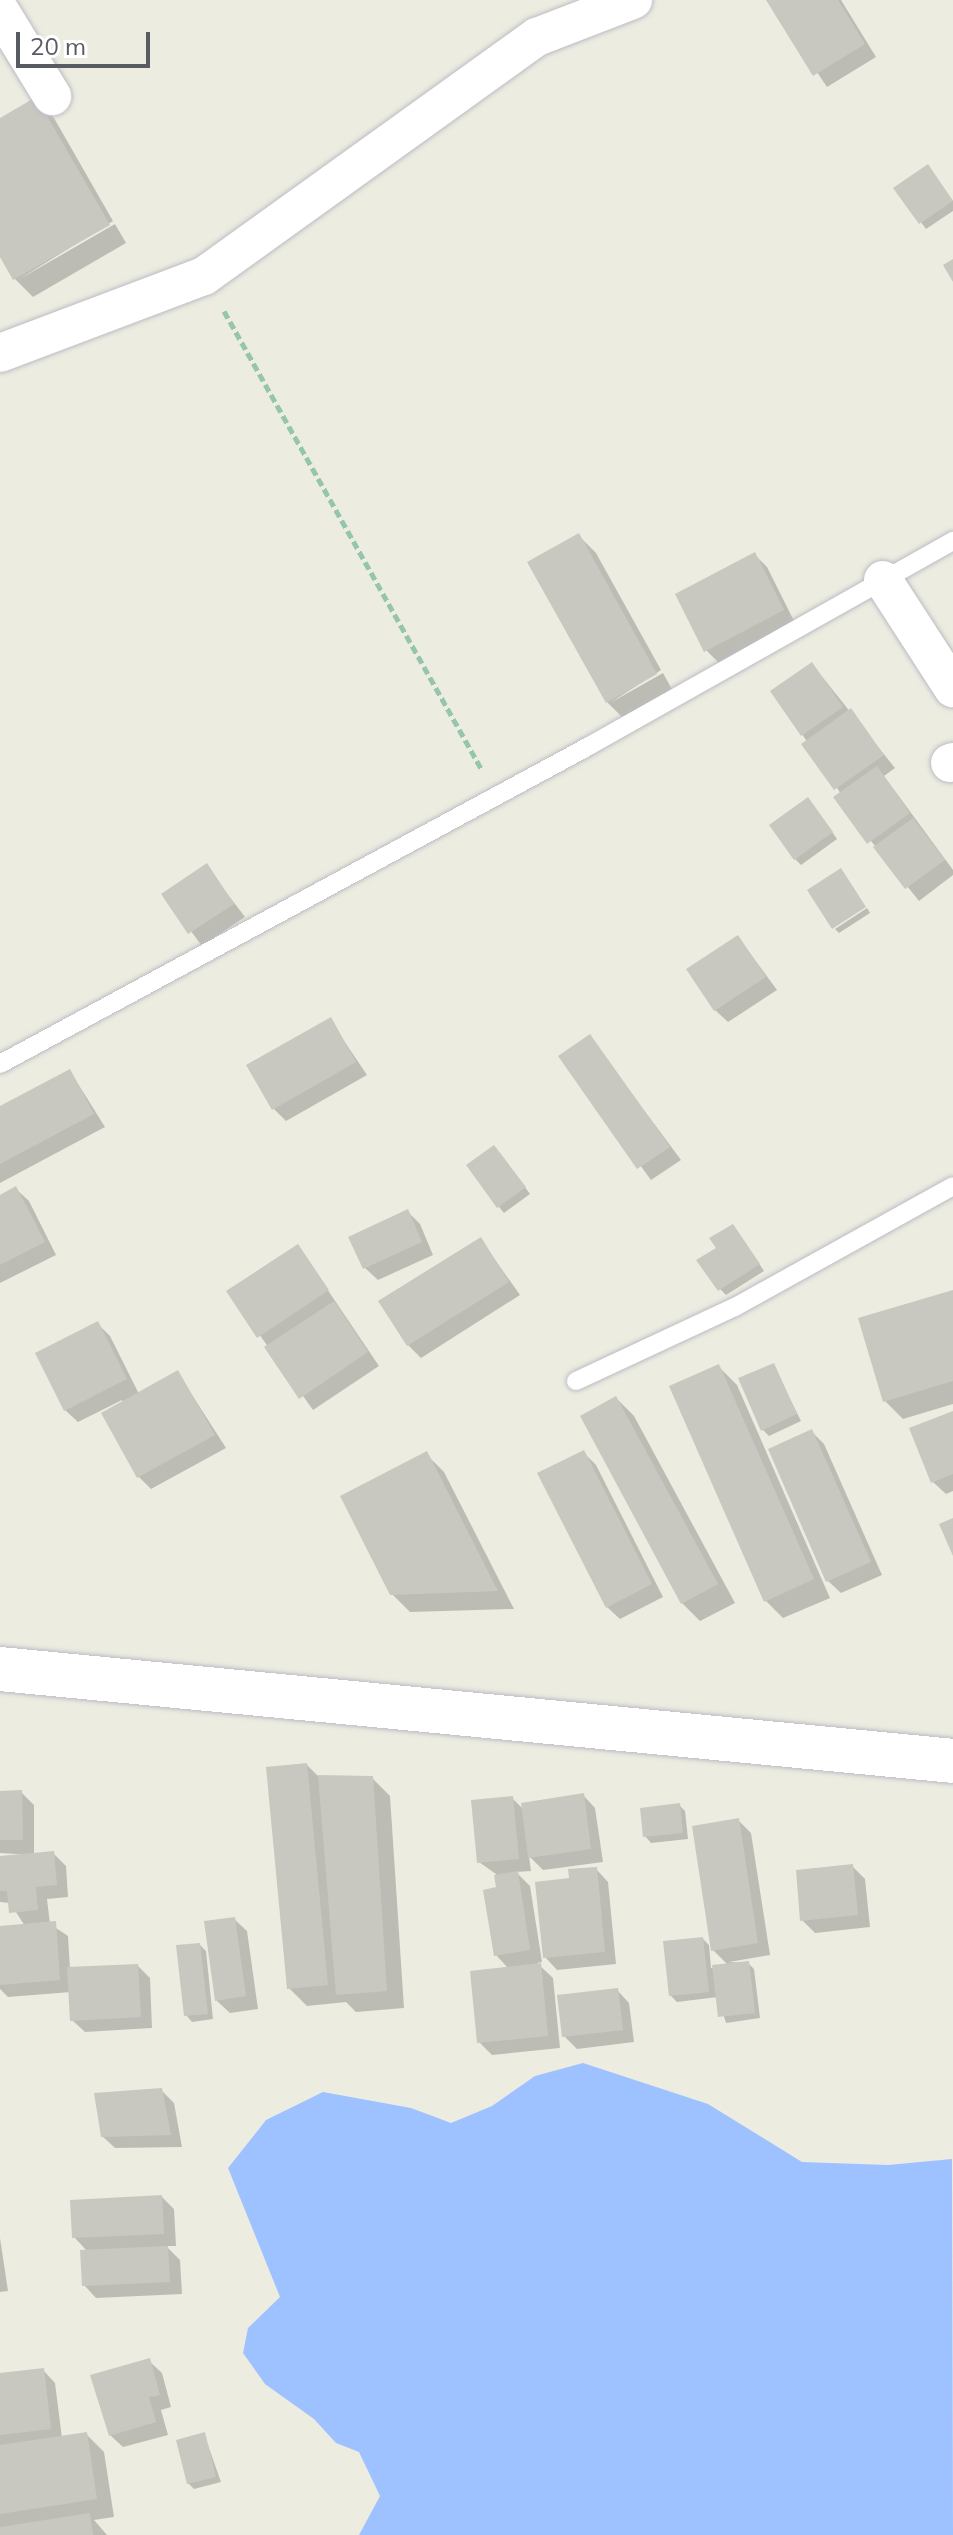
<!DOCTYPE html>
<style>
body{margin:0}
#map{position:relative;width:953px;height:2535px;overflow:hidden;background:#edece1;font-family:Mulish,sans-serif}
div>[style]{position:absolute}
.water>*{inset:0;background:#9ec2ff}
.shadow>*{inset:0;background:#0003}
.building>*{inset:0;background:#c9c8c0}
.path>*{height:5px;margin-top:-2.5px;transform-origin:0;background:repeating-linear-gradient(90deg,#95c6ad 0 8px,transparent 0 12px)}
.roads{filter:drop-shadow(0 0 2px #bbbcc3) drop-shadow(0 0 2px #bbbcc3)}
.lane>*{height:18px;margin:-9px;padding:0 9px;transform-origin:9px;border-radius:9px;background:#fff}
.street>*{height:38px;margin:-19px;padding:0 19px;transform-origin:19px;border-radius:19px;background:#fff}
.secondary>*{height:44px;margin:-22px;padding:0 22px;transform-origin:22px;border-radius:22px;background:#fff}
span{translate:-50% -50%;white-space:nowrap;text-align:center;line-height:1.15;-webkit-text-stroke:7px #fff;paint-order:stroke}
.scale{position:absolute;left:16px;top:32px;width:134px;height:36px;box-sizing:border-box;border:4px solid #595b62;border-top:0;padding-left:10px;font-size:24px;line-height:28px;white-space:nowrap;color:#595b62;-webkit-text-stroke:6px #fff;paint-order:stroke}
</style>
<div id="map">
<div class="water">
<div style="clip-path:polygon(583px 2063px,708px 2104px,802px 2162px,888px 2165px,952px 2159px,953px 2535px,359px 2535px,380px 2496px,359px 2452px,336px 2443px,314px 2419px,265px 2384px,243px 2353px,248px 2328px,280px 2297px,228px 2168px,266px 2120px,323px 2092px,411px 2108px,451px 2123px,492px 2106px,535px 2076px)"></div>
</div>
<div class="shadow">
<div style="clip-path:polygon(768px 0,841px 0,876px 57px,827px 87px)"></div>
<div style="clip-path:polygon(36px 100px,54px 118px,113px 221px,18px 280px,115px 224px,126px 243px,33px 297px,15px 279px,0 253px,0 120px)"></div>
<div style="clip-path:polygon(928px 166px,953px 201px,953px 211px,926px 229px,896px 188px)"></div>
<div style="clip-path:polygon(578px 535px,596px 553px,661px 670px,610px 703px,663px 673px,674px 693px,625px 720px,607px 702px)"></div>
<div style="clip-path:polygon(755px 555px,767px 567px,795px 623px,719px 663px,706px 650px)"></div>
<div style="clip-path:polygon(812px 664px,895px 768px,884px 776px,953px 870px,953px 875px,919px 901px,836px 797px,841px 794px,802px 734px)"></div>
<div style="clip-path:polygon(814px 806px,837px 839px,801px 865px,795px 859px)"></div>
<div style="clip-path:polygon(206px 866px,245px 917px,202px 946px,164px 895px)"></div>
<div style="clip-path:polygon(867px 908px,870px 913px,839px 933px,835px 929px)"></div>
<div style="clip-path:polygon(738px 937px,777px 990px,728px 1022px,715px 1010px)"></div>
<div style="clip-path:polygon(330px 1020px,367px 1075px,286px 1121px,274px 1109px)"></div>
<div style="clip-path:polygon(589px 1036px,681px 1160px,651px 1180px,560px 1056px)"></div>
<div style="clip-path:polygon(70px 1071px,105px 1127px,0 1183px,0 1108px)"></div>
<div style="clip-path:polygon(500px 1153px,530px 1194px,504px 1213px,499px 1207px)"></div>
<div style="clip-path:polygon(16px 1189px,29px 1201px,56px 1255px,0 1283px,0 1197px)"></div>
<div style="clip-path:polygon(407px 1211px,420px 1224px,433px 1255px,378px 1280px,365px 1268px)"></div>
<div style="clip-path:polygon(738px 1232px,764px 1271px,726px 1295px,720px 1289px)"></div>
<div style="clip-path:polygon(481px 1240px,520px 1295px,421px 1358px,408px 1345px)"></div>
<div style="clip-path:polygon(298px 1246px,379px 1366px,313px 1410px,229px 1292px)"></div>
<div style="clip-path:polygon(953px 1292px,953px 1404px,903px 1419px,885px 1401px)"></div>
<div style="clip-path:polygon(98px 1324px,110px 1336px,139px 1394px,178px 1373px,226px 1448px,151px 1489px,139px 1477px,122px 1400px,78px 1422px,65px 1410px)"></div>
<div style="clip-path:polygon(773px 1365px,801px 1421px,769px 1436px,763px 1430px)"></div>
<div style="clip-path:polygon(719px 1367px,737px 1385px,830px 1598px,783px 1618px,765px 1600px)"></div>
<div style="clip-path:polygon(616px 1398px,634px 1416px,735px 1603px,700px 1621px,682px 1603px)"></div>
<div style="clip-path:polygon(953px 1413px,953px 1491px,946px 1494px,933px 1482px)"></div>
<div style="clip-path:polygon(811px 1431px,824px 1444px,882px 1575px,841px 1593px,828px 1581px)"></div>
<div style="clip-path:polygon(583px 1452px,596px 1465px,663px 1597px,620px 1619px,607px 1607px)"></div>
<div style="clip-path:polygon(426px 1454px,444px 1472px,514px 1609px,410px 1612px,392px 1594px)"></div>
<div style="clip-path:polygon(307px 1765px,320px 1778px,372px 1778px,390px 1796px,404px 2008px,356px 2012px,346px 2002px,307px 2006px,289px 1988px)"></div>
<div style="clip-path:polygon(21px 1792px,34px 1805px,34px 1855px,53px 1853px,66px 1866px,68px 1897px,47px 1899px,50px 1924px,68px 1936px,70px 1969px,138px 1966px,150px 1978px,152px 2028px,85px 2032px,72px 2020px,71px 1992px,8px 1997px,0 1989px,0 1928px,25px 1926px,10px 1903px,0 1902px,0 1858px,32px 1855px,0 1853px,0 1793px)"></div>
<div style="clip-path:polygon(583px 1795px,595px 1808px,603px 1862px,543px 1870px,529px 1856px,531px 1871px,516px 1872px,530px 1886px,542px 1962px,537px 1963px,553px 1978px,560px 2048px,492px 2055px,479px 2042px,509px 1969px,496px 1955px,496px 1874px,479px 1862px,512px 1798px,524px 1810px)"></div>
<div style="clip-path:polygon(679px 1805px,685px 1811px,688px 1839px,651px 1843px,645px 1836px)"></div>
<div style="clip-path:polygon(738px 1820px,751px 1833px,770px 1955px,729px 1962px,748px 1963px,754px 1969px,760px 2018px,726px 2023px,718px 1997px,677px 2002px,671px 1996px,703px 1939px,709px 1945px,711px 1968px,729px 1966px,713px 1950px)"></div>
<div style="clip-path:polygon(852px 1866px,865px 1879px,870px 1927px,815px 1933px,802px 1920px)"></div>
<div style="clip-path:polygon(596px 1869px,608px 1882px,616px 1964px,557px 1970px,545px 1957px,571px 1880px)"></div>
<div style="clip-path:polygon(234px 1919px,247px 1931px,258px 2009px,230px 2013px,217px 2001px)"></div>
<div style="clip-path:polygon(200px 1945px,206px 1951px,213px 2019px,192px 2022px,186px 2015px)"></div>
<div style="clip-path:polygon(617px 1990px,629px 2003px,634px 2042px,577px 2049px,564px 2036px)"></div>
<div style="clip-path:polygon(161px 2090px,174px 2103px,182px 2147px,115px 2148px,102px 2136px)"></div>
<div style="clip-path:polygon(162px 2197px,174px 2209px,176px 2246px,166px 2246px,180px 2260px,182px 2294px,96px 2298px,84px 2285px,88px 2252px,74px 2237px)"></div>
<div style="clip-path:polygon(0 2238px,8px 2291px,0 2292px)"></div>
<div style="clip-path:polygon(149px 2361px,162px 2373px,171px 2407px,161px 2410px,168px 2435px,123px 2447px,110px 2435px)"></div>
<div style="clip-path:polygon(43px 2370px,55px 2383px,62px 2438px,86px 2434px,104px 2452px,114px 2517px,94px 2520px,107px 2535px,0 2535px,0 2375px)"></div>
<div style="clip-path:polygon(204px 2434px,221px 2482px,194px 2489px,188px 2483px)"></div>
</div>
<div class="building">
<div style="clip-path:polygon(766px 0,838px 0,865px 44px,813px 76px)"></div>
<div style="clip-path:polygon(36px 97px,110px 225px,13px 280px,0 257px,0 118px)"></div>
<div style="clip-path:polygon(928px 164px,953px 201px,919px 224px,893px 188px)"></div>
<div style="clip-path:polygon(953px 259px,953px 282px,943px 265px)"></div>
<div style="clip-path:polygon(579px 533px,657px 674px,606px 703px,527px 562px)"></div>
<div style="clip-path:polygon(755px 552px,784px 610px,704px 652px,675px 594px)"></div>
<div style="clip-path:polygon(812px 662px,843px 707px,801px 736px,770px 691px)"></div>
<div style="clip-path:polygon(851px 708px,884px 755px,834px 790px,801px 744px)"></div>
<div style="clip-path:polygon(877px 766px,910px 813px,867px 844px,833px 797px)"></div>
<div style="clip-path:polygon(808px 797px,833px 832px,794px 860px,769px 825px)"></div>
<div style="clip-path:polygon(913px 818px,945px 860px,905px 889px,873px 847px)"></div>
<div style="clip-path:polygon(207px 863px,234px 904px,188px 934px,161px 894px)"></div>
<div style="clip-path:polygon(841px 868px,866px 907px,832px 929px,807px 890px)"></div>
<div style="clip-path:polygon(738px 935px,766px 977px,714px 1011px,686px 969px)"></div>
<div style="clip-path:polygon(331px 1017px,356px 1062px,272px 1110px,246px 1065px)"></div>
<div style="clip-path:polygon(590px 1034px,670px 1147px,637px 1169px,558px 1056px)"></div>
<div style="clip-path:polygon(70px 1069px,94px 1114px,0 1164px,0 1106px)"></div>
<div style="clip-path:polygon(494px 1145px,526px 1187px,497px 1208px,466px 1165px)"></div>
<div style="clip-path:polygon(16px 1186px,45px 1242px,0 1265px,0 1195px)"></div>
<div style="clip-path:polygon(408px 1209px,422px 1242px,363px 1269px,348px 1237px)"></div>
<div style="clip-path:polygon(733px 1224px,760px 1264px,718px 1291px,696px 1260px,716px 1248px,709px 1238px)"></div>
<div style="clip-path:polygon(481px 1237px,509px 1282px,407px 1346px,378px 1301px)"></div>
<div style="clip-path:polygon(298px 1244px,329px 1290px,257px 1338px,226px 1291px)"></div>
<div style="clip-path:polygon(953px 1290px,953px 1381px,883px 1402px,858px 1318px)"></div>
<div style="clip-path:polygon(334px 1301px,368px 1352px,299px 1399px,264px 1347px)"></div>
<div style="clip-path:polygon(98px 1321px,127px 1379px,64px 1411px,35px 1353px)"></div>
<div style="clip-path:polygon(774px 1363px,797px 1414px,761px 1431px,738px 1378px)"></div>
<div style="clip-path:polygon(719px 1364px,814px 1579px,764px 1602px,669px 1386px)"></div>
<div style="clip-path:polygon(178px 1370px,215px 1435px,137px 1478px,101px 1413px)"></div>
<div style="clip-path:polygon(616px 1396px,718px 1584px,681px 1604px,580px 1416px)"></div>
<div style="clip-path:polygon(953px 1411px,953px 1474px,931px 1483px,909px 1428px)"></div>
<div style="clip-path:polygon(812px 1429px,871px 1562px,826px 1582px,768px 1449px)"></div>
<div style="clip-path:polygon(584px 1450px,652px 1584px,606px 1608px,537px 1473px)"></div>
<div style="clip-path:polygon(427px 1451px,498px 1591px,390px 1595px,340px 1496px)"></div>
<div style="clip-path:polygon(953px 1518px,953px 1556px,939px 1524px)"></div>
<div style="clip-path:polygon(307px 1763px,328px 1985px,287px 1989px,266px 1767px)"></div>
<div style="clip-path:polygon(318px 1775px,373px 1776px,387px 1991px,336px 1995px)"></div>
<div style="clip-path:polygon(22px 1790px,23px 1840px,0 1840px,0 1791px)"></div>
<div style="clip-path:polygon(584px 1793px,591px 1849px,528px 1858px,521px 1803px)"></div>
<div style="clip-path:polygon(513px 1796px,519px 1859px,477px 1863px,471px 1800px)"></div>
<div style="clip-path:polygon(680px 1803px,683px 1833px,643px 1837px,640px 1808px)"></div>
<div style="clip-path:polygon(739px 1818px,758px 1943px,711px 1951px,692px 1826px)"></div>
<div style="clip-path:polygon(54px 1851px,57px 1885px,36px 1887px,38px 1910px,9px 1913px,7px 1891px,0 1891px,0 1856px)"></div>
<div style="clip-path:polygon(853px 1864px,858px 1915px,800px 1921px,796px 1870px)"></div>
<div style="clip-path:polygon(597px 1867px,605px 1952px,543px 1958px,535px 1882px,569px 1878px,568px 1869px)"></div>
<div style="clip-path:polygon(518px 1871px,530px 1950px,494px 1956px,483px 1890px,496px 1887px,494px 1875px)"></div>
<div style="clip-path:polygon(235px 1917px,246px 1996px,215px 2001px,204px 1921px)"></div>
<div style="clip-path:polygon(56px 1921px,60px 1980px,0 1985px,0 1926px)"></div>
<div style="clip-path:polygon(703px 1937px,709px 1992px,669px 1996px,663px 1941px)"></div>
<div style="clip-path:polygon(200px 1943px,208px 2014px,184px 2016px,176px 1945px)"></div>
<div style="clip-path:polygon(749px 1961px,755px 2013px,718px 2017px,712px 1965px)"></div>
<div style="clip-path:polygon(541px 1963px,548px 2036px,477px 2043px,470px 1971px)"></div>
<div style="clip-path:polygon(138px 1964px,141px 2017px,70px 2021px,67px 1967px)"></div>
<div style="clip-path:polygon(618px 1988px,623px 2030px,562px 2037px,557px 1995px)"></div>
<div style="clip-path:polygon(162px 2088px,171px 2135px,101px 2137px,94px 2093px)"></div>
<div style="clip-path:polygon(162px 2195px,164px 2234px,72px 2238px,70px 2200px)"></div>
<div style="clip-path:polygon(168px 2246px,170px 2282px,82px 2286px,80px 2250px)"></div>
<div style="clip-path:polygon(150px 2358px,160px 2395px,149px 2397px,156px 2422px,109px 2436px,90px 2375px)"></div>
<div style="clip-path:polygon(44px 2368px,51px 2429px,0 2435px,0 2373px)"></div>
<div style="clip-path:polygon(87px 2432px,97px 2499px,0 2514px,0 2445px)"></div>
<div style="clip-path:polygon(205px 2432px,216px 2477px,187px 2484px,176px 2440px)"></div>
<div style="clip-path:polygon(90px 2513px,93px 2535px,0 2535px,0 2527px)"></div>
</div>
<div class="path">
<div style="left:224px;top:311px;width:527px;rotate:60.66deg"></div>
</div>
<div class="roads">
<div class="lane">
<div style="left:0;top:1064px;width:669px;rotate:-28.36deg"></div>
<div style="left:589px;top:746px;width:418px;rotate:-29.4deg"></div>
<div style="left:576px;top:1381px;width:175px;rotate:-25deg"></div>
<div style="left:735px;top:1307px;width:249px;rotate:-29deg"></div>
</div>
<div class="street">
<div style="left:0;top:11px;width:100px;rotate:58.5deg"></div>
<div style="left:0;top:353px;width:218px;rotate:-20.7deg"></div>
<div style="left:204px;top:276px;width:410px;rotate:-35.7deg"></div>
<div style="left:537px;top:37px;width:103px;rotate:-21.1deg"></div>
<div style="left:883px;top:580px;width:129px;rotate:57.1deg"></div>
<div style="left:950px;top:763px;width:3px;rotate:-18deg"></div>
</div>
<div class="secondary">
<div style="left:0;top:1669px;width:957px;rotate:5.51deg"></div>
</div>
</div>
<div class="scale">20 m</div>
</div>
